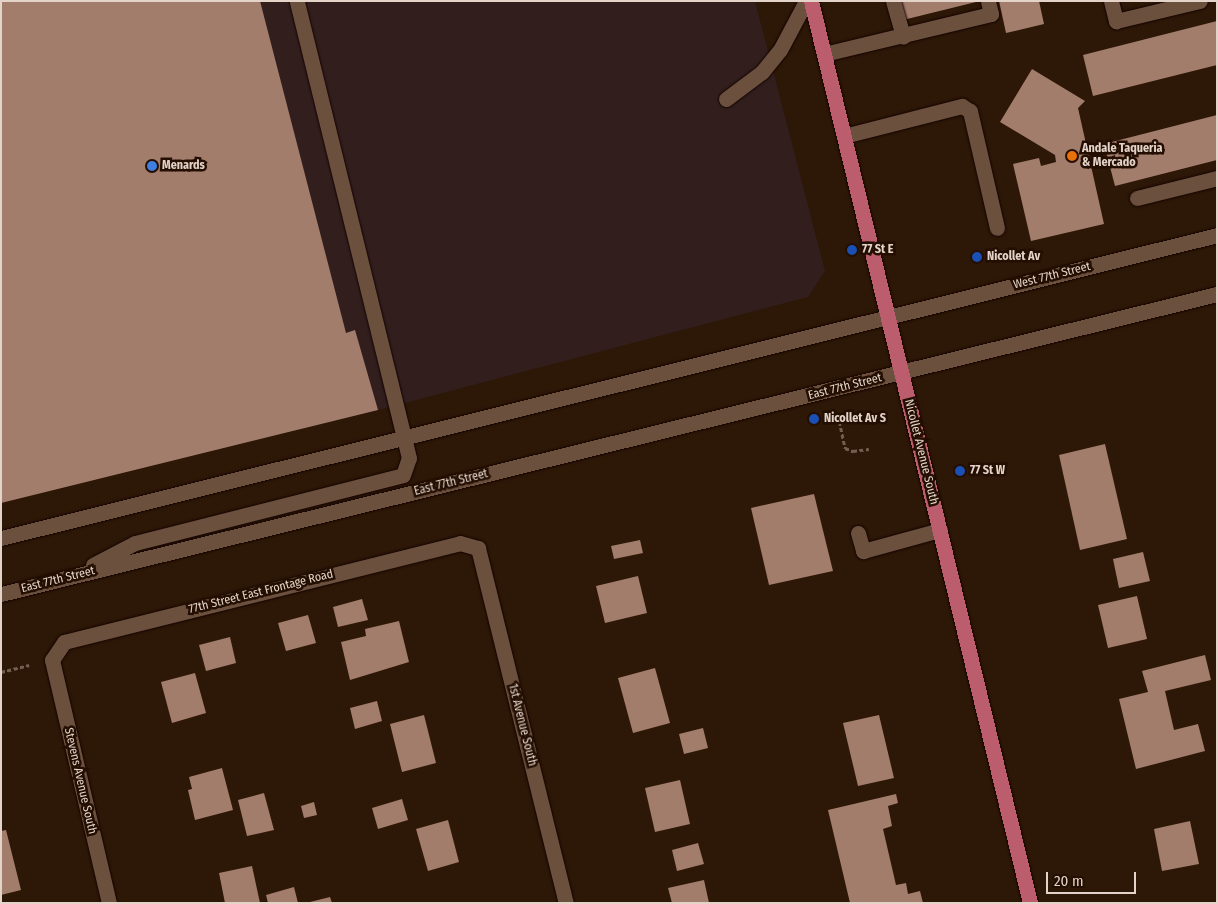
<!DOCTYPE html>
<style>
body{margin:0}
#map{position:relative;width:1218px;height:904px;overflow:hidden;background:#2d1706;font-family:"Fira Sans Condensed",sans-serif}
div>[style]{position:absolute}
.commercial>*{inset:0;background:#321f1d}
.building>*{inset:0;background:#a37d6c}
.path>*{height:3px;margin-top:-1.5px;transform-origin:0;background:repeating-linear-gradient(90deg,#735f51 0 4px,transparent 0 6.5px)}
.roads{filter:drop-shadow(0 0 1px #140300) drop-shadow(0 0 1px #140300)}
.minor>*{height:15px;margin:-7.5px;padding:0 7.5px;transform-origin:7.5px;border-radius:7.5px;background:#6b503e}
.major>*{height:15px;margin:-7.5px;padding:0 7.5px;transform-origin:7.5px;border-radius:7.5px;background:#bb5d6d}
.dots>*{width:14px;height:14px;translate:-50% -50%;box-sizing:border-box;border:2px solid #230e01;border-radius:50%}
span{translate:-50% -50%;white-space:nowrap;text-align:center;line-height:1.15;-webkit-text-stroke:5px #230e01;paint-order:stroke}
.poi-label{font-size:12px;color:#e3d3c9;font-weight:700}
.left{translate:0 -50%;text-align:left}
.street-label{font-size:12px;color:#e3d3c9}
.frame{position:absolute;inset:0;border:2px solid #e3d3c9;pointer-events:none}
.scale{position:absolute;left:1046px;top:872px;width:90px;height:22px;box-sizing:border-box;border:2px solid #e3d3c9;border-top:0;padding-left:6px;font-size:15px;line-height:18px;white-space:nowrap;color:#e3d3c9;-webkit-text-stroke:4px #230e01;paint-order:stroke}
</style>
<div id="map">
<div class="commercial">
<div style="clip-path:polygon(1px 1px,755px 1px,825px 271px,808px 297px,378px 410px,1px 503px)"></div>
</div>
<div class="building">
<div style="clip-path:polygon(1px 1px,260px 1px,346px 333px,355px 330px,378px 410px,1px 503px)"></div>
<div style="clip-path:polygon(899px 1px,976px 1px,976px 2px,903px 20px)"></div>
<div style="clip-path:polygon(999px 1px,1039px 1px,1044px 24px,1006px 33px)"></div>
<div style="clip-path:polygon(1217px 21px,1217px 65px,1093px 96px,1083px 55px)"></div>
<div style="clip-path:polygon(1032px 69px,1085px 101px,1078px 108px,1104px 224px,1031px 241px,1013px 164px,1039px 158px,1041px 166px,1056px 162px,1055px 155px,1000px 122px)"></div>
<div style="clip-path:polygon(1217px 115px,1217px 160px,1115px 186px,1104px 144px)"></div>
<div style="clip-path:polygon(1105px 444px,1127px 539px,1080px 550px,1059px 455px)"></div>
<div style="clip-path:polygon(814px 494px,833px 571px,769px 585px,751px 508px)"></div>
<div style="clip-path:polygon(640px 540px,643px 553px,614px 559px,611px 546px)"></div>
<div style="clip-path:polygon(1143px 552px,1150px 581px,1119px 588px,1113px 559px)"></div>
<div style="clip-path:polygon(638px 576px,647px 613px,605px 623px,596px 586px)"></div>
<div style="clip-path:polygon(1137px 596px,1147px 639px,1108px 648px,1098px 605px)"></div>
<div style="clip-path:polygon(362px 599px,368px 620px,338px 627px,333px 607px)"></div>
<div style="clip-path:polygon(308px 615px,316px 643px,286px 651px,278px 623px)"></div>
<div style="clip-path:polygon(399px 621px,409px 662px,350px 680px,341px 642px,366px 636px,365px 629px)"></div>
<div style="clip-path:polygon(230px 637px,236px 663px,206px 671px,199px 645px)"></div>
<div style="clip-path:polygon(1205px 655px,1211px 680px,1165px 691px,1174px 730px,1198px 724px,1205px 751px,1136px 769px,1119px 699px,1148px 692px,1142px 671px)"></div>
<div style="clip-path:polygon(655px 668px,670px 723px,633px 733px,618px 678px)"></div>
<div style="clip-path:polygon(195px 673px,206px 713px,172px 723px,161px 682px)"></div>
<div style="clip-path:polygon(377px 701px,382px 721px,355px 729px,350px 708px)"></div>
<div style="clip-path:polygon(424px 715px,436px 763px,402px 772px,390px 724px)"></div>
<div style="clip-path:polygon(879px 715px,894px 778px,858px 786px,843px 723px)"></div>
<div style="clip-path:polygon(703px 728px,708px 748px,684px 754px,679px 734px)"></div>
<div style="clip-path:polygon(222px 768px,233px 810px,195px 820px,188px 790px,192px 789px,189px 777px)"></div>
<div style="clip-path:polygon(680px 780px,690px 824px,655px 832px,645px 788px)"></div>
<div style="clip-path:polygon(264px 793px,274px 830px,247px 836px,238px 800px)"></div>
<div style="clip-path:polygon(896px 794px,898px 803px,888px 806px,892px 826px,883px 829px,896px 885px,906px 883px,908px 894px,920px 891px,923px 903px,850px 903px,828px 810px)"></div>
<div style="clip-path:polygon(402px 799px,408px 820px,378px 829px,372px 808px)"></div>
<div style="clip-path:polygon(314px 802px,317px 815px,304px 818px,301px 806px)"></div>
<div style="clip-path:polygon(448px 820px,459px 862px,428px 871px,416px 829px)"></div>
<div style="clip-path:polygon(1190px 821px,1199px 864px,1162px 871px,1154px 829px)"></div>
<div style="clip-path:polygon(6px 830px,21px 890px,1px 895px,1px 831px)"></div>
<div style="clip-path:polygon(698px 843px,704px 864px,677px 871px,672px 850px)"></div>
<div style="clip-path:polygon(252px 866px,260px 903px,225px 903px,219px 873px)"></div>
<div style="clip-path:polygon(704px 880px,709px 903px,672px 903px,668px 888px)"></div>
<div style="clip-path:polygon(294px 887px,298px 903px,268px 903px,266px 895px)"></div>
<div style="clip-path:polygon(330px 897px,332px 903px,310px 903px,310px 902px)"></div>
</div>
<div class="path">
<div style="left:838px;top:415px;width:34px;rotate:78deg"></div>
<div style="left:845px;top:448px;width:9px;rotate:21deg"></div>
<div style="left:853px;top:451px;width:16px;rotate:-7deg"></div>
<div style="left:1px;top:672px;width:29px;rotate:-14deg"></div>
</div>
<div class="roads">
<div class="minor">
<div style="left:893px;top:1px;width:37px;rotate:74deg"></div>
<div style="left:1111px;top:1px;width:21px;rotate:76deg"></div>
<div style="left:1116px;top:21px;width:86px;rotate:-13.4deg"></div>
<div style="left:824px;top:54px;width:172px;rotate:-13.5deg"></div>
<div style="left:991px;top:14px;width:13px;rotate:-103deg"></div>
<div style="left:726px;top:99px;width:45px;rotate:-36.9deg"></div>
<div style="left:762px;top:72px;width:28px;rotate:-51deg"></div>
<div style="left:780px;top:50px;width:55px;rotate:-62deg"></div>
<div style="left:844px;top:136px;width:122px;rotate:-14.3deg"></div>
<div style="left:962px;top:106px;width:9px;rotate:32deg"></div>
<div style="left:970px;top:111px;width:120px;rotate:77deg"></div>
<div style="left:1137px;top:198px;width:82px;rotate:-14deg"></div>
<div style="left:858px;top:533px;width:19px;rotate:74deg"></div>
<div style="left:863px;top:551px;width:80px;rotate:-15.3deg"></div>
<div style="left:1px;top:538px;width:1253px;rotate:-13.99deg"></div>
<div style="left:93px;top:565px;width:47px;rotate:-27.6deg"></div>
<div style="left:135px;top:543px;width:276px;rotate:-14.2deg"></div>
<div style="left:403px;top:475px;width:18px;rotate:-71deg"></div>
<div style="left:409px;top:458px;width:471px;rotate:-103.8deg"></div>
<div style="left:1px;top:594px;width:1252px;rotate:-13.86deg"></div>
<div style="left:109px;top:903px;width:250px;rotate:-103.2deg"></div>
<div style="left:52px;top:660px;width:22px;rotate:-56deg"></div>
<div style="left:64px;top:642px;width:408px;rotate:-14deg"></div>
<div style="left:460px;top:543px;width:19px;rotate:16deg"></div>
<div style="left:478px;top:548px;width:366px;rotate:76.1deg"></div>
</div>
<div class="major">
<div style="left:811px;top:1px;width:928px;rotate:76.35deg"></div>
</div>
</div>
<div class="dots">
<div style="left:1072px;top:156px;background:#e8710a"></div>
<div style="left:152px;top:166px;background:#3f7fe0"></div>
<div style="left:852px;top:250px;background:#1a4fb4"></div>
<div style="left:977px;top:257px;background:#1a4fb4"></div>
<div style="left:814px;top:419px;background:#1a4fb4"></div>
<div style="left:960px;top:471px;background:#1a4fb4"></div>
</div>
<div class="poi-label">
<span class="left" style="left:1082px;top:156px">Andale Taqueria<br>&amp; Mercado</span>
<span class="left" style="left:162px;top:166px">Menards</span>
<span class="left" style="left:862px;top:250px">77 St E</span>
<span class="left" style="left:987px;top:257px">Nicollet Av</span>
<span class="left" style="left:824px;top:419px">Nicollet Av S</span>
<span class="left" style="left:970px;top:471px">77 St W</span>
</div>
<div class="street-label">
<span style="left:1052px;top:276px;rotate:-14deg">West 77th Street</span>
<span style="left:845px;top:387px;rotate:-14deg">East 77th Street</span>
<span style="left:921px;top:452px;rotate:76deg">Nicollet Avenue South</span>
<span style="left:451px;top:483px;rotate:-14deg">East 77th Street</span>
<span style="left:58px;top:580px;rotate:-14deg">East 77th Street</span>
<span style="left:261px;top:592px;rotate:-14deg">77th Street East Frontage Road</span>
<span style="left:522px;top:725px;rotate:76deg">1st Avenue South</span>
<span style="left:80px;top:781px;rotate:77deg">Stevens Avenue South</span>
</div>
<div class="frame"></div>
<div class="scale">20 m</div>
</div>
